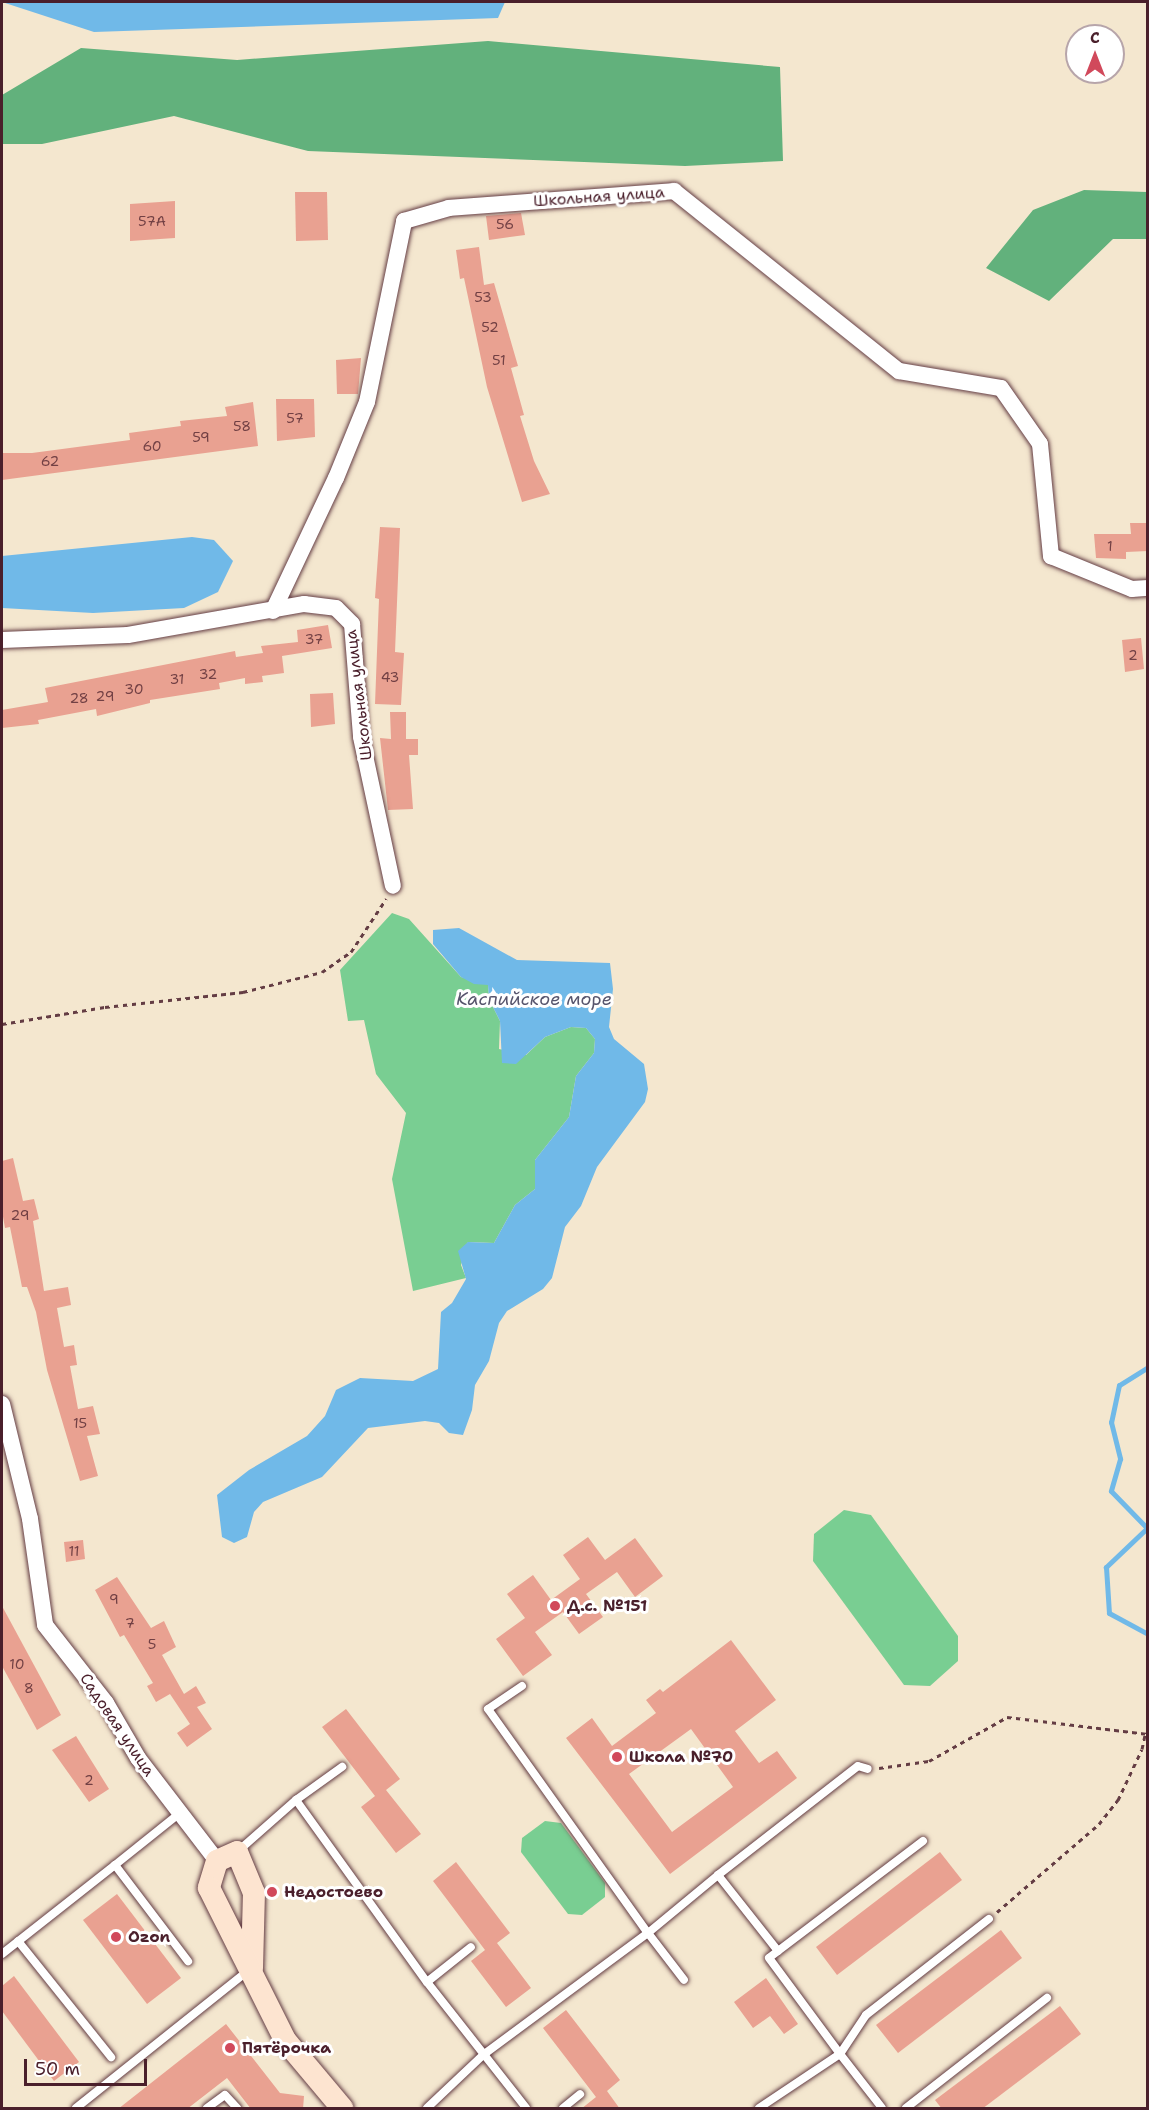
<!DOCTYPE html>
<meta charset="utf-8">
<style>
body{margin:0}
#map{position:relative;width:1149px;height:2110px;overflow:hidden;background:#f4e7cf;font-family:"Shantell Sans",sans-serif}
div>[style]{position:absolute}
.green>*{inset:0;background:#79ce92}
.forest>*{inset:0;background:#62b17c}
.water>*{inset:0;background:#70b9e8}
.stream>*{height:5px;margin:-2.5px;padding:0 2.5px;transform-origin:2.5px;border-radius:2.5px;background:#70b9e8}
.building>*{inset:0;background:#e9a191}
.path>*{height:3px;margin-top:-1.5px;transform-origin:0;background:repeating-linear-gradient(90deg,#643d44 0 4.5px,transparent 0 9px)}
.roads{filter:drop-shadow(0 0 2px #643d44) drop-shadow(0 0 2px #643d44)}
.lane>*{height:8px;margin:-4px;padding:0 4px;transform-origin:4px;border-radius:4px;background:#fff}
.street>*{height:16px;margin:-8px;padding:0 8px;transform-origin:8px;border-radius:8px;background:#fff}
.secondary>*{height:22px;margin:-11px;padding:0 11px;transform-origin:11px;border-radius:11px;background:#fde4d0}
.dots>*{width:16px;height:16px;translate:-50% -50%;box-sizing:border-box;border:3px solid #fff;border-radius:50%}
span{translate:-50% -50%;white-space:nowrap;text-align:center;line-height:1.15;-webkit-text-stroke:6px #fff;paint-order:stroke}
.number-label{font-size:14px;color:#724044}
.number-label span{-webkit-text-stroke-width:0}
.street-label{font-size:16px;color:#4a1f2b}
.poi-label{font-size:16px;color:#4a1f2b;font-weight:700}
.left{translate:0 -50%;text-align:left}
.water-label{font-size:18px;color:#57556d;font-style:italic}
.frame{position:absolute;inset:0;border:3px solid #4a1f2b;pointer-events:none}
.north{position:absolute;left:1065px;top:24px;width:60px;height:60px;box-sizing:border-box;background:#fff;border:2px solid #b7a5aa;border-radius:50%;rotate:0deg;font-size:16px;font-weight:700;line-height:24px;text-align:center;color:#4a1f2b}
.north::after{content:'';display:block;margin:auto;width:21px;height:27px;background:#d1495b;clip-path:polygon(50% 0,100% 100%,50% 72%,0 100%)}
.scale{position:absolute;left:24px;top:2059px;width:123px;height:27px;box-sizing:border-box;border:3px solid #4a1f2b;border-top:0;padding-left:8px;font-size:18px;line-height:21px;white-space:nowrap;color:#4a1f2b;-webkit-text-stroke:4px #fff;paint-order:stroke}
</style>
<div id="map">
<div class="green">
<div style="clip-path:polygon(392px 913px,409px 919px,461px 977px,488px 984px,489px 999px,500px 1021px,499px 1049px,526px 1055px,545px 1037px,571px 1027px,586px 1028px,595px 1039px,594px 1053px,576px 1076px,569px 1117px,535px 1160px,535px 1189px,515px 1205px,494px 1243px,468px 1242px,461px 1265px,466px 1278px,413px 1291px,392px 1179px,406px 1113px,376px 1074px,364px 1020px,348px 1021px,340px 970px)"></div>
<div style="clip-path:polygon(844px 1510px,871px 1515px,958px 1636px,958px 1661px,930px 1686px,904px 1685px,813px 1561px,814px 1534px)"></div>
<div style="clip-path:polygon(545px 1821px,561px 1823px,605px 1883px,605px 1897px,582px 1915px,568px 1914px,521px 1852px,522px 1838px)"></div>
</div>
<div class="forest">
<div style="clip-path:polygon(488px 41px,780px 67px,783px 161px,685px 166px,308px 151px,174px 116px,42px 144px,2px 144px,2px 95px,81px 48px,237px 60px)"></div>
<div style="clip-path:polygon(1084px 190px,1147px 192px,1147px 239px,1113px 239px,1049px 301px,986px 268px,1033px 210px)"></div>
</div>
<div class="water">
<div style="clip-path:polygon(2px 2px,505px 2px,498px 18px,94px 32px)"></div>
<div style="clip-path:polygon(192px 537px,214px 540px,233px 561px,218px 592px,184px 608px,93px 613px,2px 608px,2px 556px)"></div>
<div style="clip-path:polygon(459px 928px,517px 960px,610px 963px,613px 989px,609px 1027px,614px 1039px,644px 1064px,648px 1089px,645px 1102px,597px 1167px,581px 1206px,565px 1227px,552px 1278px,543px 1289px,507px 1311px,499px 1323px,489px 1361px,475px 1385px,472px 1410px,463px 1435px,449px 1433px,439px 1423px,425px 1421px,368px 1428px,322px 1477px,263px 1502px,254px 1512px,247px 1537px,234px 1543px,222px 1537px,217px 1495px,249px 1470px,307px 1436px,325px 1416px,336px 1390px,360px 1378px,413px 1381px,438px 1369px,441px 1312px,452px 1303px,466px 1279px,458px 1251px,468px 1242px,494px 1243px,515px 1205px,535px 1189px,535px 1160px,569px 1117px,576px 1076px,594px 1053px,595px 1039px,586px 1028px,571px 1027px,545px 1037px,516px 1064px,502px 1063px,500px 1021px,489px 999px,488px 985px,474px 984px,461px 977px,433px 944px,433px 930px)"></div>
</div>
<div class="stream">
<div style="left:1148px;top:1367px;width:34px;rotate:148deg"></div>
<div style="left:1119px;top:1385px;width:38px;rotate:102deg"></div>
<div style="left:1111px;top:1422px;width:38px;rotate:76deg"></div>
<div style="left:1120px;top:1459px;width:33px;rotate:106deg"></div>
<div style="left:1111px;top:1491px;width:52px;rotate:45.8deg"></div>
<div style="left:1147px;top:1528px;width:57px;rotate:136.4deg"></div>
<div style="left:1106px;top:1567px;width:46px;rotate:86.3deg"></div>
<div style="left:1109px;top:1613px;width:44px;rotate:28.3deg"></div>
</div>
<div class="building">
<div style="clip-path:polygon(295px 192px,327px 192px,328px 240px,296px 241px)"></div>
<div style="clip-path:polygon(175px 201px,175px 238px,130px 241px,130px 204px)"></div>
<div style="clip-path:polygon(521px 213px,525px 235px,489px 240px,486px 216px)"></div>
<div style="clip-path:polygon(479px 247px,484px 285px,494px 283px,518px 366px,511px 368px,524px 415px,520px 416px,534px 461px,550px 494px,522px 502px,487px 387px,464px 278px,460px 279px,456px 250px)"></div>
<div style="clip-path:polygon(361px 358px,358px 394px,337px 394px,336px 360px)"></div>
<div style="clip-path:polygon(276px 399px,314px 399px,315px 437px,277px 441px)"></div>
<div style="clip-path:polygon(253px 402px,258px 446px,2px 480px,2px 453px,32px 453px,130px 440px,129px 433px,181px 426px,180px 421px,227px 416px,225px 407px)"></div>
<div style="clip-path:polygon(1130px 523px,1148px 523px,1148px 551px,1126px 552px,1126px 559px,1096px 558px,1094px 534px,1131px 534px)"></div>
<div style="clip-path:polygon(380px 527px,400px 528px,395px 652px,404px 653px,401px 705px,375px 704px,379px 599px,375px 598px)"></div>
<div style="clip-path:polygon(328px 625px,332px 648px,282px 656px,284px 673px,262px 676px,263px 682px,245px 684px,245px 678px,219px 683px,220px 689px,150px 700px,150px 703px,97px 716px,96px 709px,38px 720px,39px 724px,2px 728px,2px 710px,48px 702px,45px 688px,235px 651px,236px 657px,263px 653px,261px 646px,298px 642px,297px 630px)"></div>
<div style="clip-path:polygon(1141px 638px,1144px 669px,1125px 672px,1122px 640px)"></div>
<div style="clip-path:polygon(333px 693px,335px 724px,311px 727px,310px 694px)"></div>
<div style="clip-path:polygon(390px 712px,406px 712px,406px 739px,418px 739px,418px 755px,409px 755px,413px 809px,388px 810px,380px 738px,391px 739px)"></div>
<div style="clip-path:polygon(13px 1158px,23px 1201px,34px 1199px,39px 1219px,33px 1221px,44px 1291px,68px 1287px,71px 1305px,57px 1308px,64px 1347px,74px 1345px,77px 1365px,70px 1366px,78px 1409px,93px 1406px,100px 1434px,87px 1436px,98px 1476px,80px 1481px,47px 1370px,36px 1312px,27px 1287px,22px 1287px,10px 1227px,5px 1228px,2px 1211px,2px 1161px)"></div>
<div style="clip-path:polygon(588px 1537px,605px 1560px,635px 1538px,663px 1576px,635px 1597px,617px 1572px,586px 1594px,603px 1617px,579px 1634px,563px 1612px,535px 1632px,552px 1655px,523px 1676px,496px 1639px,525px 1618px,507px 1594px,533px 1575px,551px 1600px,580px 1579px,563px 1555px)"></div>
<div style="clip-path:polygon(83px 1540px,85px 1559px,66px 1562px,64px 1542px)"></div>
<div style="clip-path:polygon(117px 1577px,151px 1628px,164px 1621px,176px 1647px,162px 1655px,184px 1694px,196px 1686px,206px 1703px,197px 1707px,212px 1729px,187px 1747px,177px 1733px,190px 1724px,170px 1694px,156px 1702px,147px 1686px,153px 1683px,124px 1635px,120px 1637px,95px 1590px)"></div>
<div style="clip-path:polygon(2px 1606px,61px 1715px,37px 1730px,2px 1666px)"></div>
<div style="clip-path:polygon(evenodd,731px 1640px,776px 1700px,735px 1731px,759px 1763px,777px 1751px,797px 1778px,670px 1874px,566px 1738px,592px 1718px,612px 1746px,656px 1713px,646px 1700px,660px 1689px,663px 1692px,731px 1640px,691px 1729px,733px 1787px,672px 1832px,629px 1774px,691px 1729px)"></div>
<div style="clip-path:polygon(346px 1709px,400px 1779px,386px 1790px,421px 1834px,396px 1853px,361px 1807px,375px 1796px,322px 1727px)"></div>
<div style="clip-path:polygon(76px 1736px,109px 1789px,89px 1802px,52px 1750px)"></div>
<div style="clip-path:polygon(940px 1852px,962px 1880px,837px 1975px,816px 1947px)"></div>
<div style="clip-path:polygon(456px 1862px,510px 1933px,497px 1943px,531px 1988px,506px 2007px,471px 1961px,485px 1950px,433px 1881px)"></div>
<div style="clip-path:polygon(117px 1894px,181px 1978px,147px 2004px,83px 1920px)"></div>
<div style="clip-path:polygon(1001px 1930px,1022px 1958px,898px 2053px,876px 2025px)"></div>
<div style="clip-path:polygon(14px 1976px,79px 2062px,54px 2081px,2px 2011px,2px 1986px)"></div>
<div style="clip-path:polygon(766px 1978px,798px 2024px,784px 2034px,770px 2016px,753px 2028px,734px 2002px)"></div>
<div style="clip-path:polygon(1060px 2006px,1081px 2034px,982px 2109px,942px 2109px,935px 2100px)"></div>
<div style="clip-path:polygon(566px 2010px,620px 2080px,607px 2091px,620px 2109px,581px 2109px,596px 2097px,543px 2028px)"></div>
<div style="clip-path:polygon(226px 2024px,280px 2093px,304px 2096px,303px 2109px,251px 2109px,227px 2078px,187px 2109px,118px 2109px)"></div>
</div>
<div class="path">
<div style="left:2px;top:1024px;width:104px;rotate:-9.4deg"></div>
<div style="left:105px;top:1007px;width:139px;rotate:-6.2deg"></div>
<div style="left:243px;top:992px;width:81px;rotate:-14.2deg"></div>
<div style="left:322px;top:972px;width:35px;rotate:-35deg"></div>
<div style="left:351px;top:952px;width:64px;rotate:-56.6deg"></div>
<div style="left:879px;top:1768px;width:50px;rotate:-8deg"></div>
<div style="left:929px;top:1761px;width:90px;rotate:-29.4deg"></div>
<div style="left:1007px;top:1717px;width:142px;rotate:6.9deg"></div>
<div style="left:997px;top:1912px;width:135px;rotate:-40.8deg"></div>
<div style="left:1099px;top:1824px;width:31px;rotate:-52deg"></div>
<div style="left:1118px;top:1800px;width:56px;rotate:-64.8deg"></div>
<div style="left:1142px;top:1749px;width:14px;rotate:-78deg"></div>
</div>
<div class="roads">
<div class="lane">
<div style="left:522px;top:1686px;width:41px;rotate:145.9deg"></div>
<div style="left:488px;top:1709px;width:275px;rotate:54.5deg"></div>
<div style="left:648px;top:1933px;width:91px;rotate:-39.6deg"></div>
<div style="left:296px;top:1800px;width:224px;rotate:54.3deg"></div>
<div style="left:427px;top:1982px;width:160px;rotate:51.8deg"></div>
<div style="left:923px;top:1841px;width:193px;rotate:142.8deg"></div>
<div style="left:769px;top:1958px;width:119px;rotate:53.5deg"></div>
<div style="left:840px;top:2054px;width:47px;rotate:-56.3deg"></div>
<div style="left:866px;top:2015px;width:156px;rotate:-38deg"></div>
<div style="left:237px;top:1852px;width:79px;rotate:-41.4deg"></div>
<div style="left:296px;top:1800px;width:57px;rotate:-35.7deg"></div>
<div style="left:115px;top:1865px;width:83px;rotate:-38.7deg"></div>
<div style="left:18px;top:1941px;width:149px;rotate:51.3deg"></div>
<div style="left:778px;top:1951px;width:97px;rotate:-128.3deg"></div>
<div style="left:718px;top:1875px;width:177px;rotate:-37.9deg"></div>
<div style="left:858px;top:1766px;width:10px;rotate:17deg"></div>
<div style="left:2px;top:1954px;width:144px;rotate:-38.2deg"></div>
<div style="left:115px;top:1865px;width:121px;rotate:52.8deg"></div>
<div style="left:427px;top:1982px;width:56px;rotate:-38.5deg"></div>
<div style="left:76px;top:2108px;width:221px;rotate:-38.6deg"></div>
<div style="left:207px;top:2108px;width:22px;rotate:-36deg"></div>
<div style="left:225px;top:2095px;width:18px;rotate:47deg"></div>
<div style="left:427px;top:2108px;width:77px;rotate:-43.4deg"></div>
<div style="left:483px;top:2055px;width:205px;rotate:-36.5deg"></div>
<div style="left:648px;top:1933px;width:59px;rotate:52.5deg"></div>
<div style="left:563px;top:2108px;width:22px;rotate:-39deg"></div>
<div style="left:759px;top:2108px;width:97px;rotate:-33.7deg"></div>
<div style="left:840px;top:2054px;width:68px;rotate:52.1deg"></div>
<div style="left:906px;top:2108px;width:179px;rotate:-38deg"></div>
</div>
<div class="street">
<div style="left:273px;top:611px;width:147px;rotate:-64.7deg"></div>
<div style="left:336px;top:478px;width:82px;rotate:-67.8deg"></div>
<div style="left:367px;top:402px;width:185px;rotate:-78.4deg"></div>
<div style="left:404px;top:221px;width:47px;rotate:-16.1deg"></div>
<div style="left:449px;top:208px;width:226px;rotate:-4.3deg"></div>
<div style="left:674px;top:191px;width:288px;rotate:38.7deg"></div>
<div style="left:899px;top:371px;width:103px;rotate:9.5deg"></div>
<div style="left:1001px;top:388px;width:68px;rotate:55.1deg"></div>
<div style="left:1040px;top:444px;width:113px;rotate:84.4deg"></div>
<div style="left:1051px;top:556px;width:87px;rotate:22.2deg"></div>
<div style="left:1132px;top:589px;width:16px;rotate:-4deg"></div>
<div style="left:2px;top:640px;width:126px;rotate:-2.3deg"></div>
<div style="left:128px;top:635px;width:179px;rotate:-10deg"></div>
<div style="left:304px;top:604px;width:32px;rotate:7deg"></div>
<div style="left:336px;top:608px;width:23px;rotate:45deg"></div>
<div style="left:352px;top:624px;width:113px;rotate:85.4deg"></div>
<div style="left:361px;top:737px;width:152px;rotate:77.9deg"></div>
<div style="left:2px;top:1404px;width:118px;rotate:76.3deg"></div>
<div style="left:30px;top:1519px;width:107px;rotate:81.9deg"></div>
<div style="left:45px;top:1625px;width:99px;rotate:52deg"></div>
<div style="left:106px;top:1703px;width:64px;rotate:59.8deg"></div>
<div style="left:138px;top:1758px;width:130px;rotate:52.5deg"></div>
</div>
<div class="secondary">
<div style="left:252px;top:1968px;width:75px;rotate:-88.5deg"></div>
<div style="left:254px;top:1893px;width:44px;rotate:-112.5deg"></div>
<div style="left:237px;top:1852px;width:22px;rotate:156deg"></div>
<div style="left:217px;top:1861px;width:28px;rotate:107deg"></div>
<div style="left:209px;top:1888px;width:170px;rotate:63.4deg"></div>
<div style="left:285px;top:2040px;width:89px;rotate:50deg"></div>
</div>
</div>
<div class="dots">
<div style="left:555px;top:1606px;background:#d1495b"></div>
<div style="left:617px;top:1757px;background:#d1495b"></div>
<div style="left:272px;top:1892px;background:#d1495b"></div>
<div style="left:116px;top:1937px;background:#d1495b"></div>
<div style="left:230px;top:2048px;background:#d1495b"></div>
</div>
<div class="number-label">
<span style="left:152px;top:221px">57А</span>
<span style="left:505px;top:224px">56</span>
<span style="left:483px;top:297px">53</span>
<span style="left:490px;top:327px">52</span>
<span style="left:499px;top:360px">51</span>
<span style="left:295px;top:418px">57</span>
<span style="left:242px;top:426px">58</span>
<span style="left:201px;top:437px">59</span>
<span style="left:152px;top:446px">60</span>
<span style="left:50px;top:461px">62</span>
<span style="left:1110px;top:546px">1</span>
<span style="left:314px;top:639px">37</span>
<span style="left:1133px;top:655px">2</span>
<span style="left:208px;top:674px">32</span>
<span style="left:390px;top:677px">43</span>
<span style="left:177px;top:679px">31</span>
<span style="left:134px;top:689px">30</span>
<span style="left:105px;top:696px">29</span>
<span style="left:79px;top:698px">28</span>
<span style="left:20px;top:1215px">29</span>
<span style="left:80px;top:1423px">15</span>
<span style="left:74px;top:1551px">11</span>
<span style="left:114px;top:1599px">9</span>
<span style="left:130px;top:1623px">7</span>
<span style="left:152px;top:1644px">5</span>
<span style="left:17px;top:1664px">10</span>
<span style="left:29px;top:1688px">8</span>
<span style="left:89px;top:1780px">2</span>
</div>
<div class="street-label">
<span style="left:599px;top:197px;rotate:-4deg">Школьная улица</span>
<span style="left:359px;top:695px;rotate:-97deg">Школьная улица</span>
<span style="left:117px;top:1725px;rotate:56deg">Садовая улица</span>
</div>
<div class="poi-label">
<span class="left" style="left:567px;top:1606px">Д.с. №151</span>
<span class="left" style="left:629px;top:1757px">Школа №70</span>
<span class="left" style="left:284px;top:1892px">Недостоево</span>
<span class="left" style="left:128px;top:1937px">Ozon</span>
<span class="left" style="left:242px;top:2048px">Пятёрочка</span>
</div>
<div class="water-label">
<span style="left:534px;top:999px">Каспийское море</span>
</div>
<div class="frame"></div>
<div class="north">С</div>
<div class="scale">50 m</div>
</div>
